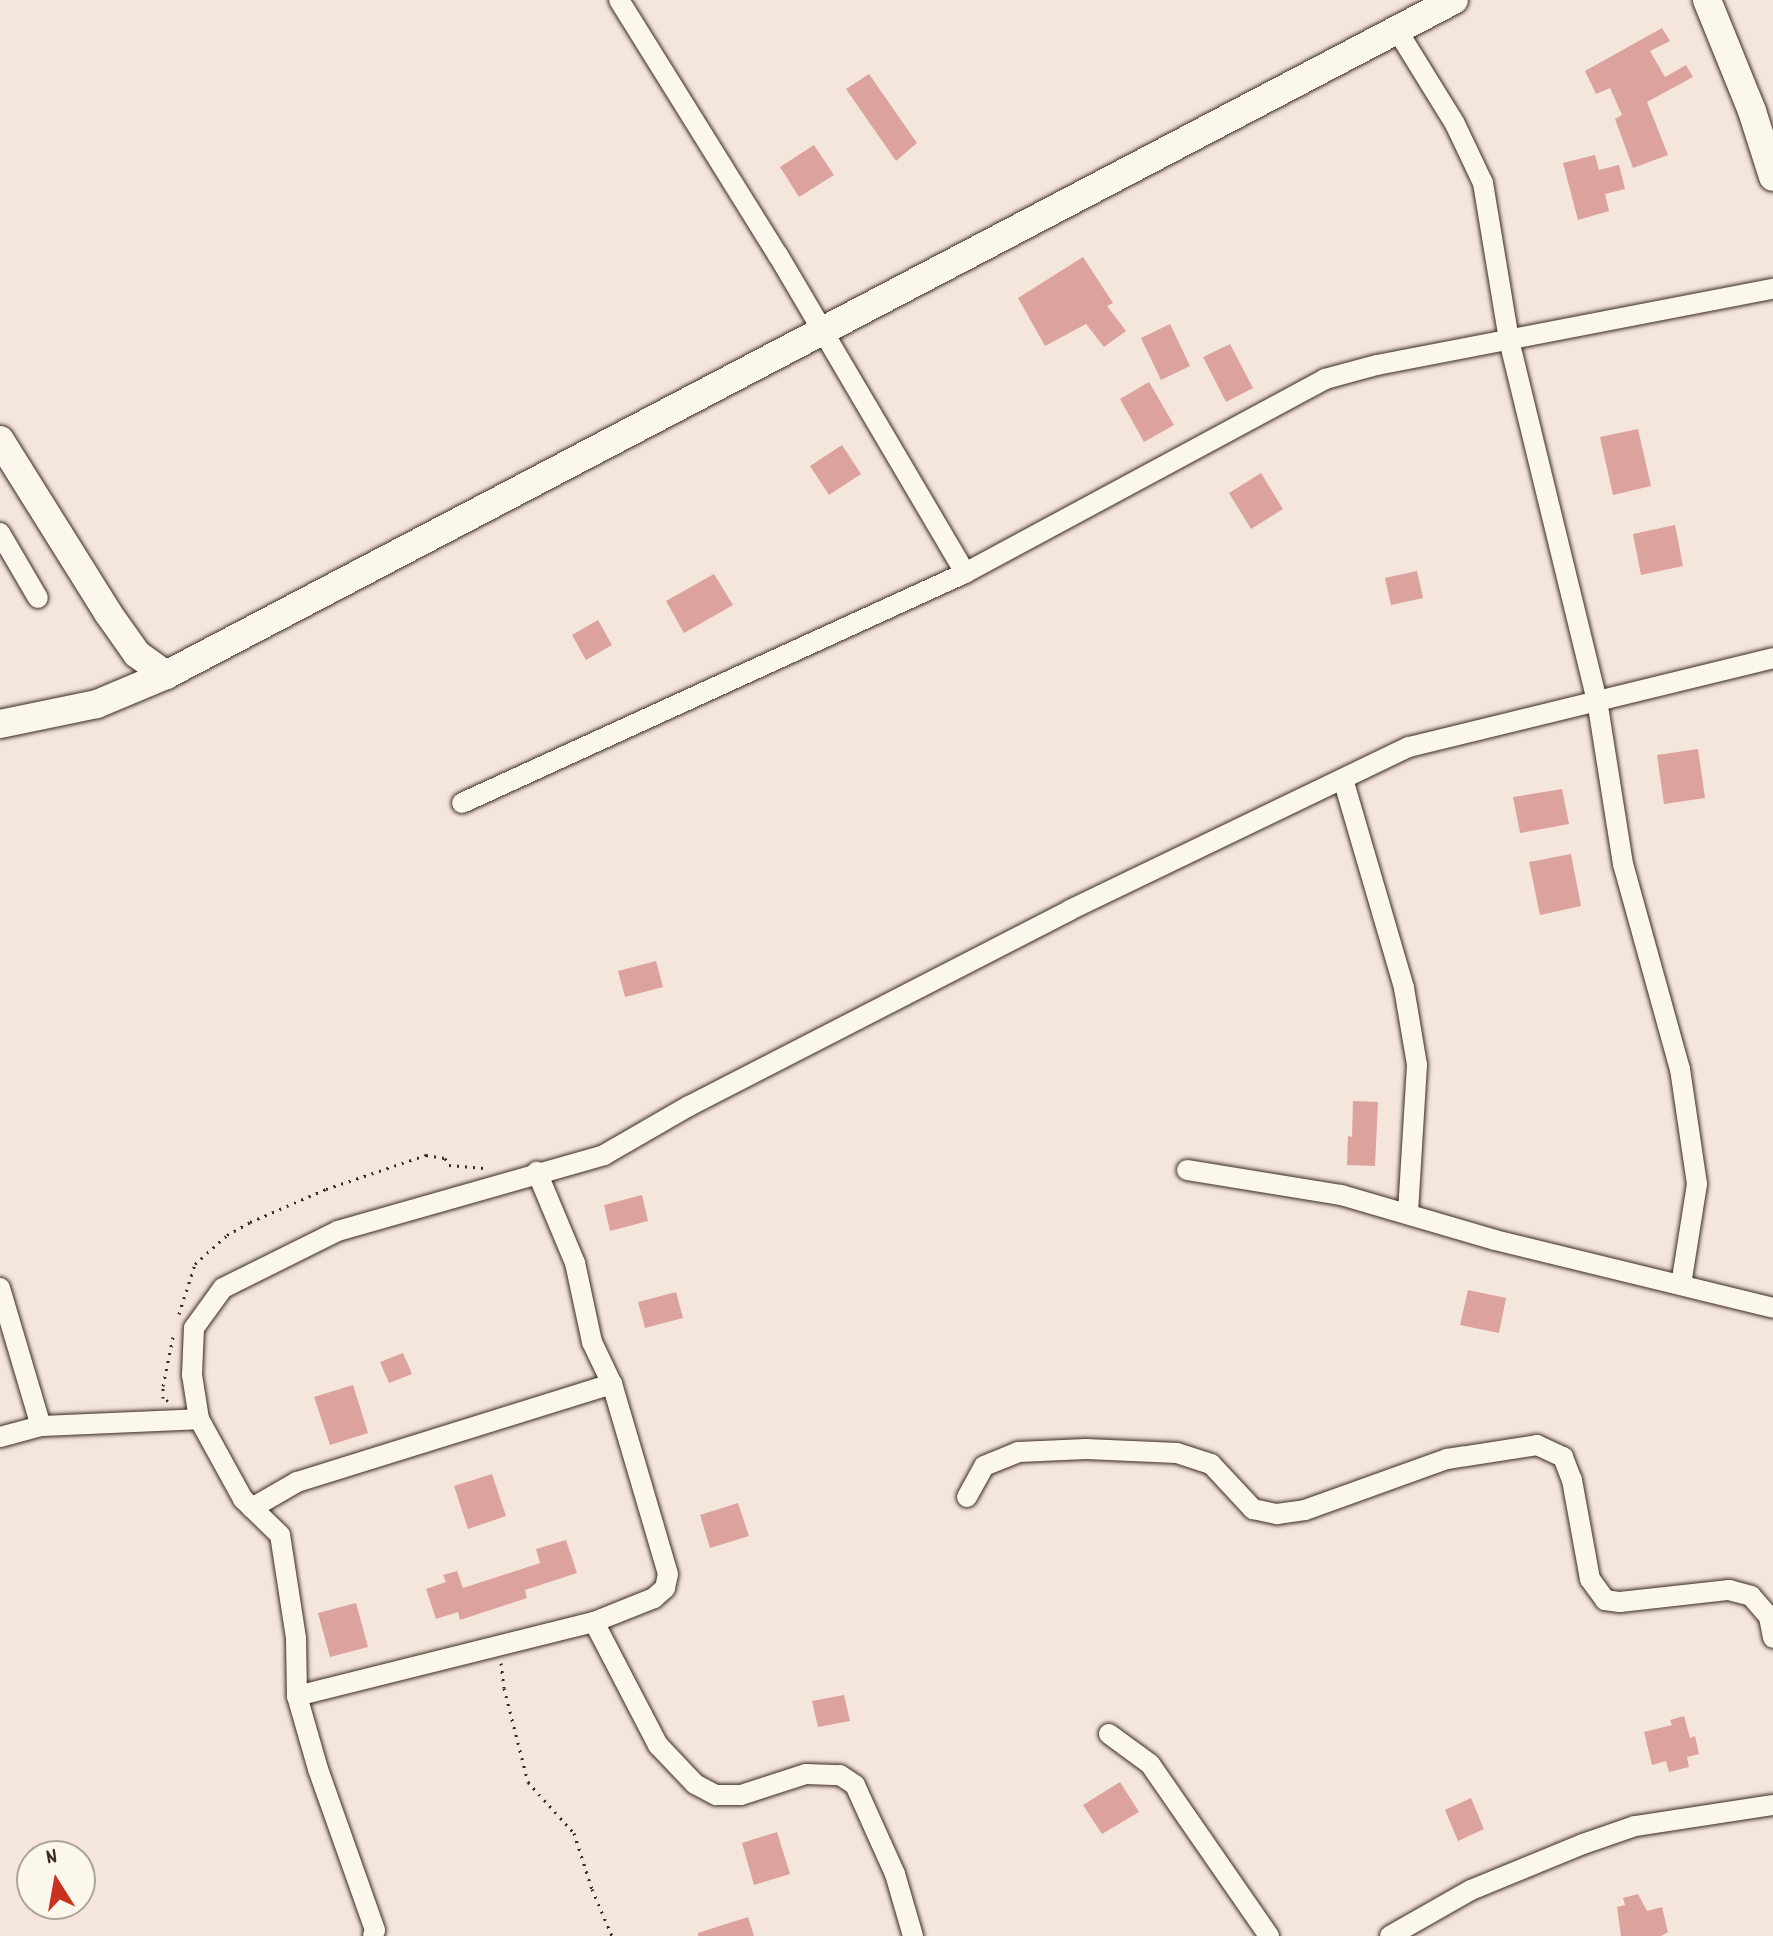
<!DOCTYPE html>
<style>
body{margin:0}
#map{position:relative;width:1773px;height:1936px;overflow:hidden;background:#f5e6dc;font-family:Dekko,sans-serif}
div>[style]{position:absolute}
.building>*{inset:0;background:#dca29d}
.path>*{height:3px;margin-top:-1.5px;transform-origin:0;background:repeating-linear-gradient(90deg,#3b2a1e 0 2px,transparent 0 8px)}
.roads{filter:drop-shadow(0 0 2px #3b2a1e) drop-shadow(0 0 2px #3b2a1e)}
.street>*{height:20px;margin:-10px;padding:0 10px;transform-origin:10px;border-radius:10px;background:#fbf7ec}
.secondary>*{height:28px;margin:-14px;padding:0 14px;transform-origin:14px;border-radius:14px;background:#fbf7ec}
span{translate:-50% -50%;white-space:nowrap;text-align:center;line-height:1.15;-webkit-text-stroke:7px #fbf7ec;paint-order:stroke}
.north{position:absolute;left:16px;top:1840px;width:80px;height:80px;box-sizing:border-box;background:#fbf7ec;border:2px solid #aea59a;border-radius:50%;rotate:349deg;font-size:22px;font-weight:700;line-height:32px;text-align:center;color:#3b2a1e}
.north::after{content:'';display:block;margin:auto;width:28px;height:36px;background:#c8321e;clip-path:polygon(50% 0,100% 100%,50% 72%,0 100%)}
</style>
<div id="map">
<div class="building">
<div style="clip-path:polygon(1662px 28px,1670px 41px,1650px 51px,1665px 77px,1686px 65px,1693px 77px,1647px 102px,1668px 155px,1633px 168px,1615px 119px,1622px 115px,1610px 88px,1596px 94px,1585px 71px)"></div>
<div style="clip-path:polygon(869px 74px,917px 143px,896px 161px,846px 89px)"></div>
<div style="clip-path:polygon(814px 145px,834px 175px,799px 197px,780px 167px)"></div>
<div style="clip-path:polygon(1595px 155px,1599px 170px,1619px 165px,1625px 189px,1605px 194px,1609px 211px,1578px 220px,1563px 163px)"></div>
<div style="clip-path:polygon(1083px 257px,1113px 303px,1107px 306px,1126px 331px,1104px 347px,1086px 324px,1045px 346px,1018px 298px)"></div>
<div style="clip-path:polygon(1170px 324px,1190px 366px,1161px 380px,1141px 338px)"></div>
<div style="clip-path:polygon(1230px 344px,1253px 388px,1226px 402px,1203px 357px)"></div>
<div style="clip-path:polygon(1149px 382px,1174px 425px,1144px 442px,1120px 399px)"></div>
<div style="clip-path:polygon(1638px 429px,1651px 486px,1613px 495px,1600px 437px)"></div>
<div style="clip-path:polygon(842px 445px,861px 474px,829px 495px,810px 466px)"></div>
<div style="clip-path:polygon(1261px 473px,1283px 509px,1251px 529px,1229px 493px)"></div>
<div style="clip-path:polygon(1675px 525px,1683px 566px,1641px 575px,1633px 534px)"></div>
<div style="clip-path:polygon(1417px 571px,1423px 598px,1391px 605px,1385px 578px)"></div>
<div style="clip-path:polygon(714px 574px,733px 605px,684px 633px,666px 601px)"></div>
<div style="clip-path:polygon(598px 620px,612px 645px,586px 660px,572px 635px)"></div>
<div style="clip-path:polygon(1698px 749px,1705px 798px,1664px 804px,1657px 755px)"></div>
<div style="clip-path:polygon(1562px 789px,1569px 824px,1520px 833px,1513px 797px)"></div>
<div style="clip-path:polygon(1571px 854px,1581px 906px,1540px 915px,1529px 862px)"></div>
<div style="clip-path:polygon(656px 961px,663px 987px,625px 997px,618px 971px)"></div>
<div style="clip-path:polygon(1353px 1101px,1378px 1102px,1375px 1166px,1347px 1165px,1348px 1136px,1352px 1137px)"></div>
<div style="clip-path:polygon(642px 1195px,648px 1221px,610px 1231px,604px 1205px)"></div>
<div style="clip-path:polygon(1468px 1290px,1506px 1298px,1499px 1333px,1460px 1325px)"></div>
<div style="clip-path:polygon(676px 1292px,683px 1318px,645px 1328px,638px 1302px)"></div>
<div style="clip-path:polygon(403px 1353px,412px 1374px,389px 1383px,380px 1362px)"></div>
<div style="clip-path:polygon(353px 1385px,368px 1433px,330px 1445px,314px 1397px)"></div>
<div style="clip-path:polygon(492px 1474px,506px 1516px,468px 1529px,454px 1486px)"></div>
<div style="clip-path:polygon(738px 1503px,749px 1536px,710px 1548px,700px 1515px)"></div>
<div style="clip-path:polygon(566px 1540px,577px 1573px,525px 1590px,527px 1598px,460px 1620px,458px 1612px,436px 1619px,426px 1589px,446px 1582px,443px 1575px,457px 1571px,463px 1588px,540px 1563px,536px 1549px)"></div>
<div style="clip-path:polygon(356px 1603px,368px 1647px,330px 1657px,318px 1613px)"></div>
<div style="clip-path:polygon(844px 1695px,850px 1721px,818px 1727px,812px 1701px)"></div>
<div style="clip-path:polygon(1684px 1716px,1690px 1738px,1695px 1736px,1699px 1754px,1687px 1757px,1689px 1767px,1669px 1772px,1666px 1761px,1652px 1765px,1644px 1732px,1672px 1725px,1670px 1720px)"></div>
<div style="clip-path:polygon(1120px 1782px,1139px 1812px,1102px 1834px,1083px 1805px)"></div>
<div style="clip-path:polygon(1471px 1798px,1484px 1829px,1458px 1841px,1445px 1810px)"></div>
<div style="clip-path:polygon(777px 1832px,790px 1874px,754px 1885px,742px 1843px)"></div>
<div style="clip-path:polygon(1638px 1894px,1647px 1911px,1662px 1907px,1668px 1932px,1661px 1936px,1621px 1936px,1617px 1907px,1625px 1905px,1623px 1898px)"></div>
<div style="clip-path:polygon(748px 1917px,754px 1936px,698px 1936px,698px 1933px)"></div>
</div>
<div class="path">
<div style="left:179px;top:1314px;width:52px;rotate:-72.3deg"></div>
<div style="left:195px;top:1264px;width:43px;rotate:-42.2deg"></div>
<div style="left:227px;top:1235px;width:26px;rotate:-29deg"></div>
<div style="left:250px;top:1222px;width:83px;rotate:-23.5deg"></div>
<div style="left:326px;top:1189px;width:106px;rotate:-18.8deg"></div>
<div style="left:426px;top:1155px;width:19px;rotate:9deg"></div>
<div style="left:445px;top:1158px;width:8px;rotate:60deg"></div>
<div style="left:449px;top:1165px;width:38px;rotate:5deg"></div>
<div style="left:168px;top:1401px;width:6px;rotate:-149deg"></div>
<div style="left:163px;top:1398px;width:12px;rotate:-90deg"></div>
<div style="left:163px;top:1386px;width:50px;rotate:-78.5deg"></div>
<div style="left:501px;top:1663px;width:25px;rotate:83deg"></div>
<div style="left:504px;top:1688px;width:97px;rotate:75.7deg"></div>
<div style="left:528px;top:1782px;width:69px;rotate:48deg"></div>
<div style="left:574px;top:1833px;width:59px;rotate:72.2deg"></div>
<div style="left:592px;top:1889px;width:51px;rotate:66.9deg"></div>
</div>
<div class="roads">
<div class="street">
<div style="left:619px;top:0;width:301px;rotate:58.1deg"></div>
<div style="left:778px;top:255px;width:369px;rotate:59.5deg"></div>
<div style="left:1397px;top:30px;width:110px;rotate:58.3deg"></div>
<div style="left:1455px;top:124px;width:65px;rotate:64.6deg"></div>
<div style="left:1483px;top:183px;width:159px;rotate:80.6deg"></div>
<div style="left:1509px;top:340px;width:371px;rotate:76.3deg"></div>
<div style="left:1597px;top:700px;width:166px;rotate:81deg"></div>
<div style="left:1623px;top:864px;width:213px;rotate:74.5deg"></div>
<div style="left:1680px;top:1069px;width:116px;rotate:81.6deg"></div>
<div style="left:1697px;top:1184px;width:102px;rotate:99deg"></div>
<div style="left:0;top:533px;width:75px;rotate:59.7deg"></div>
<div style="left:1343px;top:779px;width:218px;rotate:73.7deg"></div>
<div style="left:1404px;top:988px;width:78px;rotate:80.4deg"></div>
<div style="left:1417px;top:1065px;width:149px;rotate:93.5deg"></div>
<div style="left:462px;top:803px;width:553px;rotate:-24.57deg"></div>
<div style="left:965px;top:573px;width:409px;rotate:-28.3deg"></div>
<div style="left:1325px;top:379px;width:54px;rotate:-15.1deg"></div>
<div style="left:1377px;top:365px;width:403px;rotate:-10.9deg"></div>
<div style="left:1187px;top:1170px;width:156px;rotate:9.2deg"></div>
<div style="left:1341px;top:1195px;width:160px;rotate:16.3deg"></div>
<div style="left:1495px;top:1240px;width:286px;rotate:13.7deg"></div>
<div style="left:0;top:1288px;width:144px;rotate:73.5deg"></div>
<div style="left:0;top:1437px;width:42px;rotate:-15deg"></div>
<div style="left:41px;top:1426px;width:158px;rotate:-2.5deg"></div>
<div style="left:967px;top:1497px;width:35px;rotate:-61deg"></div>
<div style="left:984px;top:1466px;width:37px;rotate:-22deg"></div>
<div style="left:1018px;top:1452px;width:68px;rotate:-2.5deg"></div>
<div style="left:1086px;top:1449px;width:91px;rotate:2.5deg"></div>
<div style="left:1177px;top:1453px;width:36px;rotate:18deg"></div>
<div style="left:1211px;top:1464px;width:62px;rotate:47deg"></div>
<div style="left:1253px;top:1509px;width:25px;rotate:12deg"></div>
<div style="left:1277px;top:1514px;width:28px;rotate:-8deg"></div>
<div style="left:1305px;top:1510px;width:151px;rotate:-19.8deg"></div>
<div style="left:1447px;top:1459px;width:91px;rotate:-8.8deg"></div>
<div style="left:1537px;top:1445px;width:29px;rotate:25deg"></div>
<div style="left:1563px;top:1457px;width:25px;rotate:69deg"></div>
<div style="left:1572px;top:1480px;width:101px;rotate:79.7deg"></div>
<div style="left:1590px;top:1579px;width:26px;rotate:54deg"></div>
<div style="left:1605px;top:1600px;width:15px;rotate:8deg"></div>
<div style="left:1620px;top:1602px;width:110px;rotate:-6.3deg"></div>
<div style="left:1729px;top:1590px;width:23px;rotate:15deg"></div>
<div style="left:1751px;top:1596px;width:28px;rotate:49deg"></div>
<div style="left:1769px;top:1617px;width:21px;rotate:79deg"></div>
<div style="left:252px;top:1508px;width:52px;rotate:-30deg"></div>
<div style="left:297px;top:1482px;width:330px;rotate:-17.3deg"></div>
<div style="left:594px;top:1622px;width:139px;rotate:62.5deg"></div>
<div style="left:658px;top:1745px;width:54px;rotate:46.5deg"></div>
<div style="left:695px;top:1784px;width:24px;rotate:28deg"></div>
<div style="left:716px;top:1795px;width:25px"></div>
<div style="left:741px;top:1795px;width:68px;rotate:-17.9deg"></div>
<div style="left:806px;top:1774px;width:34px;rotate:2deg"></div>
<div style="left:840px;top:1775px;width:18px;rotate:34deg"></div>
<div style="left:855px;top:1785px;width:98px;rotate:65.8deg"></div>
<div style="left:895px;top:1874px;width:65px;rotate:73.8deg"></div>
<div style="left:297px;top:1696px;width:306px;rotate:-14deg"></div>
<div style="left:594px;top:1622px;width:65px;rotate:-21.8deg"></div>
<div style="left:654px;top:1598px;width:15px;rotate:-42deg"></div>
<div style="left:665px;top:1588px;width:14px;rotate:-78deg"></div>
<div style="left:668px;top:1574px;width:198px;rotate:-106.4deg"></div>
<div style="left:612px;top:1384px;width:47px;rotate:-115.5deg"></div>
<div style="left:592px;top:1342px;width:81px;rotate:-102.1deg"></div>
<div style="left:575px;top:1263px;width:99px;rotate:-112.7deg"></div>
<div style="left:1109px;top:1734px;width:51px;rotate:36.2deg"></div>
<div style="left:1150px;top:1764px;width:209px;rotate:55.3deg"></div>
<div style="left:373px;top:1936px;width:6px;rotate:-72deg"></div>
<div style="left:375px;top:1930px;width:171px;rotate:-109.5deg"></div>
<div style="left:318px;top:1769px;width:76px;rotate:-106deg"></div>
<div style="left:297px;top:1696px;width:58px;rotate:-91deg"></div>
<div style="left:296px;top:1638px;width:104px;rotate:-98.8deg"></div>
<div style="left:280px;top:1535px;width:52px;rotate:-135.8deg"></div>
<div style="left:243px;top:1499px;width:91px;rotate:-118.8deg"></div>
<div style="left:199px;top:1419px;width:45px;rotate:-99deg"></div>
<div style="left:192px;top:1375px;width:47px;rotate:-87.6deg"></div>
<div style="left:194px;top:1328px;width:49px;rotate:-54.1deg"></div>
<div style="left:223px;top:1288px;width:128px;rotate:-26.4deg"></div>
<div style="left:338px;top:1231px;width:277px;rotate:-15.9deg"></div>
<div style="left:604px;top:1155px;width:98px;rotate:-30deg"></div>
<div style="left:689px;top:1106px;width:428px;rotate:-27.2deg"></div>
<div style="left:1070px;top:910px;width:376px;rotate:-25.7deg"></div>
<div style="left:1409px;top:747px;width:375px;rotate:-13.7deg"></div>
<div style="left:1390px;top:1936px;width:93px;rotate:-29.6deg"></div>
<div style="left:1471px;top:1890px;width:121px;rotate:-22.3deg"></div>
<div style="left:1583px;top:1844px;width:55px;rotate:-19.1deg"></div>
<div style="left:1635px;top:1826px;width:140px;rotate:-8.7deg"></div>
</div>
<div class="secondary">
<div style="left:1707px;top:0;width:120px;rotate:67.9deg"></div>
<div style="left:1752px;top:111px;width:69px;rotate:72.3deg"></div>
<div style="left:0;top:440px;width:204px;rotate:58deg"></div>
<div style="left:108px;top:613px;width:50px;rotate:54.7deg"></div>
<div style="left:137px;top:654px;width:36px;rotate:36deg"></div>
<div style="left:166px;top:675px;width:1454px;rotate:-27.66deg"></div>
<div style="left:0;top:724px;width:99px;rotate:-11.7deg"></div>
<div style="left:97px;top:704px;width:75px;rotate:-22.8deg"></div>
</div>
</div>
<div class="north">N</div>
</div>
